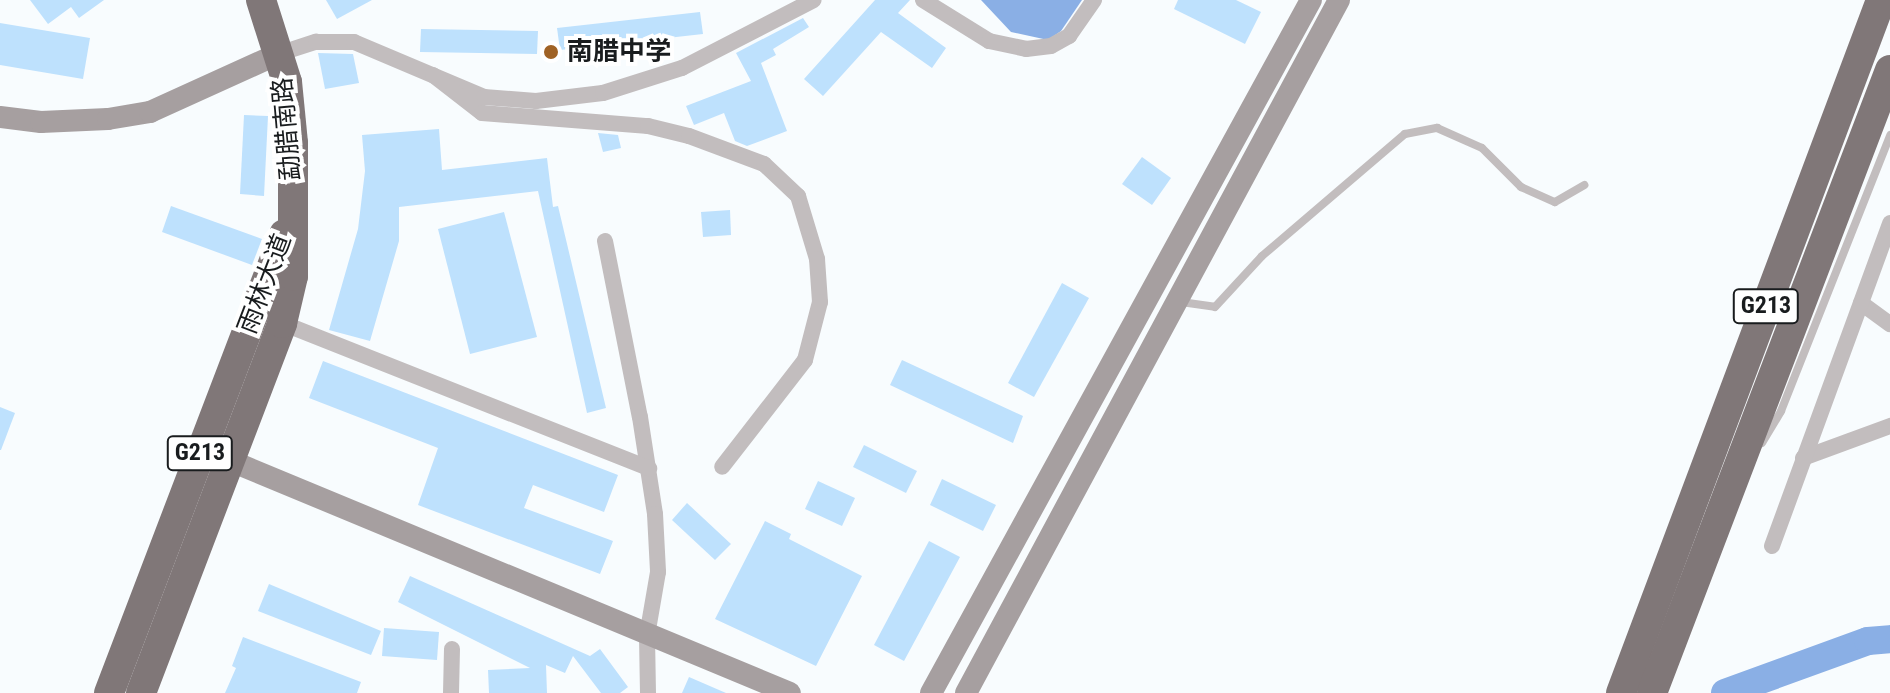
<!DOCTYPE html>
<meta charset="utf-8">
<style>
body{margin:0}
#map{position:relative;width:1890px;height:693px;overflow:hidden;background:#f8fcfe;font-family:"Roboto Condensed","Noto Sans SC",sans-serif}
div>[style]{position:absolute}
.water>*{inset:0;background:#8aafe5}
.river>*{height:28px;margin:-14px;padding:0 14px;transform-origin:14px;border-radius:14px;background:#8aafe5}
.building>*{inset:0;background:#bee1fd}
.lane>*{height:8px;margin:-4px;padding:0 4px;transform-origin:4px;border-radius:4px;background:#c2bdbe}
.street>*{height:16px;margin:-8px;padding:0 8px;transform-origin:8px;border-radius:8px;background:#c2bdbe}
.secondary>*{height:22px;margin:-11px;padding:0 11px;transform-origin:11px;border-radius:11px;background:#a69fa0}
.highway>*{height:30px;margin:-15px;padding:0 15px;transform-origin:15px;border-radius:15px;background:#807778}
.dots>*{width:22px;height:22px;translate:-50% -50%;box-sizing:border-box;border:4px solid #fff;border-radius:50%}
span{translate:-50% -50%;white-space:nowrap;text-align:center;line-height:1.15;-webkit-text-stroke:8px #fff;paint-order:stroke}
.shield-label span{padding:2px 6px;background:#fff;border:2px solid;border-radius:6px;-webkit-text-stroke-width:0}
.shield-label{font-size:24px;color:#191c1e;font-weight:700}
.poi-label{font-size:26px;color:#191c1e;font-weight:700}
.left{translate:0 -50%;text-align:left}
.street-label{font-size:26px;color:#191c1e}
</style>
<div id="map">
<div class="water">
<div style="clip-path:polygon(981px 0,1082px 0,1061px 31px,1048px 40px,1011px 32px)"></div>
</div>
<div class="river">
<div style="left:1725px;top:693px;width:152px;rotate:-20deg"></div>
<div style="left:1868px;top:641px;width:22px;rotate:-5deg"></div>
</div>
<div class="building">
<div style="clip-path:polygon(30px 0,104px 0,79px 18px,71px 7px,48px 24px)"></div>
<div style="clip-path:polygon(326px 0,372px 0,337px 19px)"></div>
<div style="clip-path:polygon(875px 0,910px 0,898px 13px,946px 48px,932px 68px,881px 32px,823px 96px,804px 79px)"></div>
<div style="clip-path:polygon(1178px 0,1236px 0,1261px 12px,1245px 44px,1174px 9px)"></div>
<div style="clip-path:polygon(700px 12px,703px 34px,560px 50px,557px 28px)"></div>
<div style="clip-path:polygon(803px 18px,809px 27px,773px 49px,776px 55px,761px 63px,787px 131px,747px 146px,735px 141px,724px 113px,694px 125px,686px 106px,751px 81px,736px 53px)"></div>
<div style="clip-path:polygon(0 23px,90px 38px,83px 79px,0 65px)"></div>
<div style="clip-path:polygon(421px 29px,538px 31px,537px 54px,420px 52px)"></div>
<div style="clip-path:polygon(318px 53px,353px 54px,359px 83px,325px 89px)"></div>
<div style="clip-path:polygon(244px 115px,268px 116px,264px 196px,240px 194px)"></div>
<div style="clip-path:polygon(439px 129px,442px 170px,547px 158px,553px 207px,558px 206px,606px 408px,587px 413px,538px 191px,399px 207px,399px 241px,370px 341px,329px 330px,358px 229px,365px 171px,362px 135px)"></div>
<div style="clip-path:polygon(598px 133px,618px 135px,621px 148px,603px 152px)"></div>
<div style="clip-path:polygon(1142px 157px,1171px 178px,1152px 205px,1122px 184px)"></div>
<div style="clip-path:polygon(171px 206px,262px 239px,252px 265px,162px 232px)"></div>
<div style="clip-path:polygon(730px 210px,731px 235px,703px 237px,701px 212px)"></div>
<div style="clip-path:polygon(504px 212px,537px 337px,470px 354px,438px 229px)"></div>
<div style="clip-path:polygon(1062px 283px,1089px 298px,1034px 397px,1008px 383px)"></div>
<div style="clip-path:polygon(902px 360px,1023px 416px,1013px 443px,890px 385px)"></div>
<div style="clip-path:polygon(323px 361px,618px 475px,604px 512px,533px 485px,524px 508px,613px 541px,600px 574px,418px 505px,438px 448px,309px 398px)"></div>
<div style="clip-path:polygon(0 407px,15px 413px,1px 450px,0 450px)"></div>
<div style="clip-path:polygon(864px 445px,917px 471px,906px 493px,853px 467px)"></div>
<div style="clip-path:polygon(942px 479px,996px 505px,983px 531px,930px 505px)"></div>
<div style="clip-path:polygon(818px 481px,855px 498px,842px 526px,805px 509px)"></div>
<div style="clip-path:polygon(687px 503px,731px 544px,715px 560px,672px 520px)"></div>
<div style="clip-path:polygon(765px 521px,791px 534px,789px 539px,862px 576px,816px 666px,715px 619px)"></div>
<div style="clip-path:polygon(929px 541px,960px 557px,904px 661px,874px 645px)"></div>
<div style="clip-path:polygon(410px 576px,590px 656px,600px 649px,628px 687px,620px 693px,601px 693px,573px 656px,565px 673px,546px 665px,547px 693px,489px 693px,488px 670px,530px 668px,398px 602px)"></div>
<div style="clip-path:polygon(269px 584px,381px 631px,371px 655px,258px 611px)"></div>
<div style="clip-path:polygon(384px 628px,439px 632px,437px 660px,382px 656px)"></div>
<div style="clip-path:polygon(243px 637px,361px 682px,357px 693px,225px 693px,236px 668px,232px 666px)"></div>
<div style="clip-path:polygon(689px 677px,726px 693px,682px 693px)"></div>
</div>
<div class="lane">
<div style="left:1181px;top:302px;width:34px;rotate:8deg"></div>
<div style="left:1215px;top:307px;width:69px;rotate:-47.3deg"></div>
<div style="left:1262px;top:256px;width:188px;rotate:-40.5deg"></div>
<div style="left:1405px;top:134px;width:33px;rotate:-11deg"></div>
<div style="left:1437px;top:128px;width:49px;rotate:24deg"></div>
<div style="left:1482px;top:148px;width:55px;rotate:45deg"></div>
<div style="left:1521px;top:187px;width:37px;rotate:24deg"></div>
<div style="left:1555px;top:202px;width:34px;rotate:-30deg"></div>
<div style="left:1762px;top:443px;width:37px;rotate:-59deg"></div>
<div style="left:1781px;top:411px;width:297px;rotate:-68.4deg"></div>
</div>
<div class="street">
<div style="left:923px;top:0;width:78px;rotate:31.8deg"></div>
<div style="left:989px;top:41px;width:38px;rotate:12deg"></div>
<div style="left:1026px;top:49px;width:25px;rotate:-7deg"></div>
<div style="left:1051px;top:46px;width:21px;rotate:-29deg"></div>
<div style="left:1069px;top:36px;width:44px;rotate:-55.2deg"></div>
<div style="left:278px;top:54px;width:40px;rotate:-18deg"></div>
<div style="left:316px;top:42px;width:38px"></div>
<div style="left:354px;top:42px;width:141px;rotate:22.9deg"></div>
<div style="left:484px;top:97px;width:52px;rotate:4.4deg"></div>
<div style="left:536px;top:101px;width:67px;rotate:-6.8deg"></div>
<div style="left:603px;top:93px;width:83px;rotate:-17.6deg"></div>
<div style="left:682px;top:68px;width:148px;rotate:-27.3deg"></div>
<div style="left:433px;top:75px;width:62px;rotate:37.8deg"></div>
<div style="left:482px;top:113px;width:167px;rotate:4.5deg"></div>
<div style="left:648px;top:126px;width:42px;rotate:13.7deg"></div>
<div style="left:689px;top:136px;width:80px;rotate:20.5deg"></div>
<div style="left:764px;top:164px;width:47px;rotate:43.3deg"></div>
<div style="left:798px;top:196px;width:66px;rotate:73.2deg"></div>
<div style="left:817px;top:259px;width:43px;rotate:86deg"></div>
<div style="left:820px;top:302px;width:60px;rotate:104.5deg"></div>
<div style="left:805px;top:360px;width:135px;rotate:127.8deg"></div>
<div style="left:605px;top:241px;width:179px;rotate:78.8deg"></div>
<div style="left:640px;top:417px;width:98px;rotate:81.2deg"></div>
<div style="left:655px;top:514px;width:58px;rotate:87deg"></div>
<div style="left:658px;top:572px;width:65px;rotate:99.8deg"></div>
<div style="left:647px;top:636px;width:57px;rotate:89deg"></div>
<div style="left:1861px;top:303px;width:36px;rotate:36deg"></div>
<div style="left:282px;top:323px;width:395px;rotate:21.6deg"></div>
<div style="left:1803px;top:458px;width:93px;rotate:-20.2deg"></div>
<div style="left:1772px;top:546px;width:344px;rotate:-69.9deg"></div>
<div style="left:451px;top:693px;width:44px;rotate:-88.7deg"></div>
</div>
<div class="secondary">
<div style="left:0;top:117px;width:41px;rotate:7deg"></div>
<div style="left:41px;top:122px;width:67px;rotate:-2.6deg"></div>
<div style="left:108px;top:119px;width:43px;rotate:-9.5deg"></div>
<div style="left:150px;top:112px;width:141px;rotate:-24.4deg"></div>
<div style="left:231px;top:461px;width:605px;rotate:22.54deg"></div>
<div style="left:931px;top:693px;width:790px;rotate:-61.26deg"></div>
<div style="left:966px;top:693px;width:787px;rotate:-61.71deg"></div>
</div>
<div class="highway">
<div style="left:109px;top:693px;width:491px;rotate:-69.1deg"></div>
<div style="left:141px;top:693px;width:396px;rotate:-69.1deg"></div>
<div style="left:282px;top:323px;width:48px;rotate:-76.8deg"></div>
<div style="left:293px;top:276px;width:133px;rotate:-90deg"></div>
<div style="left:293px;top:143px;width:61px;rotate:-95.6deg"></div>
<div style="left:287px;top:82px;width:86px;rotate:-107.6deg"></div>
<div style="left:1621px;top:693px;width:740px;rotate:-69.43deg"></div>
<div style="left:1652px;top:693px;width:667px;rotate:-69.09deg"></div>
</div>
<div class="dots">
<div style="left:551px;top:52px;background:#9f6225"></div>
</div>
<div class="shield-label">
<span style="left:1766px;top:306px">G213</span>
<span style="left:200px;top:453px">G213</span>
</div>
<div class="poi-label">
<span class="left" style="left:567px;top:52px">南腊中学</span>
</div>
<div class="street-label">
<span style="left:287px;top:129px;rotate:-95deg">勐腊南路</span>
<span style="left:265px;top:284px;rotate:-69deg">雨林大道</span>
</div>
</div>
